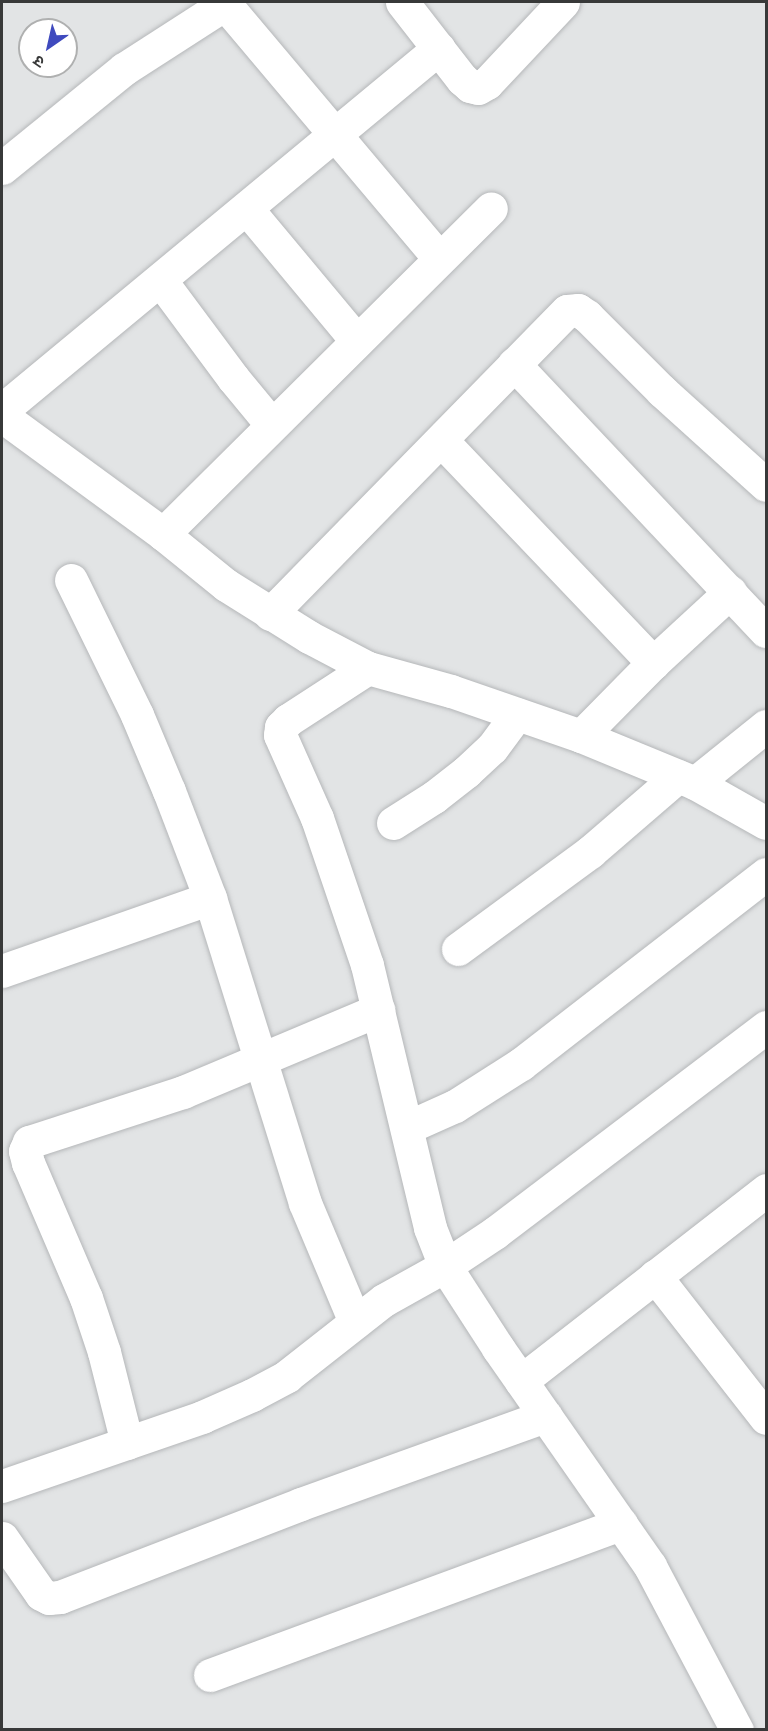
<!DOCTYPE html>
<meta charset="utf-8">
<style>
body{margin:0}
#map{position:relative;width:768px;height:1731px;overflow:hidden;background:#e2e4e5;font-family:"Varela Round","Noto Sans Devanagari",sans-serif}
div>[style]{position:absolute}
.roads{filter:drop-shadow(0 0 2px #b5b7b9) drop-shadow(0 0 2px #b5b7b9)}
.minor>*{height:33px;margin:-16.5px;padding:0 16.5px;transform-origin:16.5px;border-radius:16.5px;background:#fff}
span{translate:-50% -50%;white-space:nowrap;text-align:center;line-height:1.15;-webkit-text-stroke:5px #fff;paint-order:stroke}
.frame{position:absolute;inset:0;border:3px solid #383939;pointer-events:none}
.north{position:absolute;left:18px;top:18px;width:60px;height:60px;box-sizing:border-box;background:#fff;border:2px solid #afb0b0;border-radius:50%;rotate:214deg;font-size:16px;font-weight:700;line-height:24px;text-align:center;color:#383939}
.north::after{content:'';display:block;margin:auto;width:21px;height:27px;background:#3f4abe;clip-path:polygon(50% 0,100% 100%,50% 72%,0 100%)}
</style>
<div id="map">
<div class="roads">
<div class="minor">
<div style="left:402px;top:2px;width:98px;rotate:52.1deg"></div>
<div style="left:462px;top:79px;width:11px;rotate:41deg"></div>
<div style="left:470px;top:86px;width:8px;rotate:14deg"></div>
<div style="left:478px;top:88px;width:10px;rotate:-29deg"></div>
<div style="left:487px;top:83px;width:111px;rotate:-46.8deg"></div>
<div style="left:225px;top:4px;width:332px;rotate:49.9deg"></div>
<div style="left:2px;top:168px;width:157px;rotate:-39.1deg"></div>
<div style="left:124px;top:69px;width:124px;rotate:-32.8deg"></div>
<div style="left:247px;top:209px;width:170px;rotate:50.2deg"></div>
<div style="left:161px;top:281px;width:121px;rotate:53.4deg"></div>
<div style="left:233px;top:378px;width:60px;rotate:50.4deg"></div>
<div style="left:514px;top:364px;width:367px;rotate:46.7deg"></div>
<div style="left:2px;top:410px;width:567px;rotate:-39.64deg"></div>
<div style="left:2px;top:416px;width:200px;rotate:36.2deg"></div>
<div style="left:163px;top:534px;width:81px;rotate:39deg"></div>
<div style="left:226px;top:585px;width:98px;rotate:32.1deg"></div>
<div style="left:309px;top:637px;width:67px;rotate:27.7deg"></div>
<div style="left:368px;top:668px;width:86px;rotate:15.5deg"></div>
<div style="left:451px;top:691px;width:138px;rotate:19.1deg"></div>
<div style="left:581px;top:736px;width:123px;rotate:22.4deg"></div>
<div style="left:695px;top:783px;width:81px;rotate:29.4deg"></div>
<div style="left:441px;top:440px;width:308px;rotate:46.4deg"></div>
<div style="left:163px;top:534px;width:462px;rotate:-44.8deg"></div>
<div style="left:71px;top:580px;width:150px;rotate:63.9deg"></div>
<div style="left:137px;top:715px;width:82px;rotate:67.2deg"></div>
<div style="left:169px;top:791px;width:115px;rotate:69deg"></div>
<div style="left:210px;top:898px;width:319px;rotate:72.7deg"></div>
<div style="left:305px;top:1203px;width:129px;rotate:67.2deg"></div>
<div style="left:270px;top:614px;width:424px;rotate:-45.6deg"></div>
<div style="left:567px;top:311px;width:11px;rotate:-5deg"></div>
<div style="left:578px;top:310px;width:11px;rotate:34deg"></div>
<div style="left:587px;top:316px;width:106px;rotate:45deg"></div>
<div style="left:662px;top:391px;width:140px;rotate:42.1deg"></div>
<div style="left:368px;top:668px;width:95px;rotate:147deg"></div>
<div style="left:288px;top:720px;width:10px;rotate:135deg"></div>
<div style="left:281px;top:727px;width:8px;rotate:97deg"></div>
<div style="left:280px;top:735px;width:91px;rotate:66deg"></div>
<div style="left:317px;top:818px;width:155px;rotate:71.2deg"></div>
<div style="left:367px;top:965px;width:270px;rotate:76.5deg"></div>
<div style="left:430px;top:1228px;width:41px;rotate:68.5deg"></div>
<div style="left:445px;top:1266px;width:98px;rotate:57.1deg"></div>
<div style="left:498px;top:1348px;width:266px;rotate:55.1deg"></div>
<div style="left:650px;top:1566px;width:186px;rotate:62.1deg"></div>
<div style="left:581px;top:736px;width:103px;rotate:-45.4deg"></div>
<div style="left:653px;top:663px;width:105px;rotate:-42.7deg"></div>
<div style="left:695px;top:783px;width:91px;rotate:-38.8deg"></div>
<div style="left:393px;top:823px;width:49px;rotate:-32.4deg"></div>
<div style="left:434px;top:797px;width:41px;rotate:-38deg"></div>
<div style="left:466px;top:772px;width:35px;rotate:-43deg"></div>
<div style="left:492px;top:748px;width:42px;rotate:-53.7deg"></div>
<div style="left:458px;top:949px;width:164px;rotate:-36.3deg"></div>
<div style="left:590px;top:852px;width:116px;rotate:-40.8deg"></div>
<div style="left:2px;top:971px;width:220px;rotate:-19.3deg"></div>
<div style="left:408px;top:1127px;width:51px;rotate:-24.1deg"></div>
<div style="left:455px;top:1106px;width:78px;rotate:-32.5deg"></div>
<div style="left:521px;top:1064px;width:310px;rotate:-37.8deg"></div>
<div style="left:655px;top:1276px;width:180px;rotate:52deg"></div>
<div style="left:521px;top:1381px;width:311px;rotate:-37.9deg"></div>
<div style="left:127px;top:1443px;width:94px;rotate:-104.2deg"></div>
<div style="left:104px;top:1352px;width:57px;rotate:-108.4deg"></div>
<div style="left:86px;top:1298px;width:147px;rotate:-113.2deg"></div>
<div style="left:28px;top:1163px;width:12px;rotate:-104deg"></div>
<div style="left:25px;top:1151px;width:10px;rotate:-66deg"></div>
<div style="left:29px;top:1142px;width:162px;rotate:-18deg"></div>
<div style="left:183px;top:1092px;width:212px;rotate:-22.8deg"></div>
<div style="left:2px;top:1486px;width:212px;rotate:-19deg"></div>
<div style="left:202px;top:1417px;width:55px;rotate:-23.7deg"></div>
<div style="left:252px;top:1395px;width:40px;rotate:-28deg"></div>
<div style="left:287px;top:1376px;width:123px;rotate:-38.1deg"></div>
<div style="left:384px;top:1300px;width:70px;rotate:-29.1deg"></div>
<div style="left:445px;top:1266px;width:61px;rotate:-33.7deg"></div>
<div style="left:496px;top:1232px;width:339px;rotate:-37.2deg"></div>
<div style="left:2px;top:1538px;width:68px;rotate:55.1deg"></div>
<div style="left:41px;top:1594px;width:9px;rotate:27deg"></div>
<div style="left:49px;top:1598px;width:11px;rotate:-5deg"></div>
<div style="left:60px;top:1597px;width:258px;rotate:-21.1deg"></div>
<div style="left:301px;top:1504px;width:260px;rotate:-19.8deg"></div>
<div style="left:210px;top:1675px;width:438px;rotate:-20.2deg"></div>
</div>
</div>
<div class="frame"></div>
<div class="north">उ</div>
</div>
